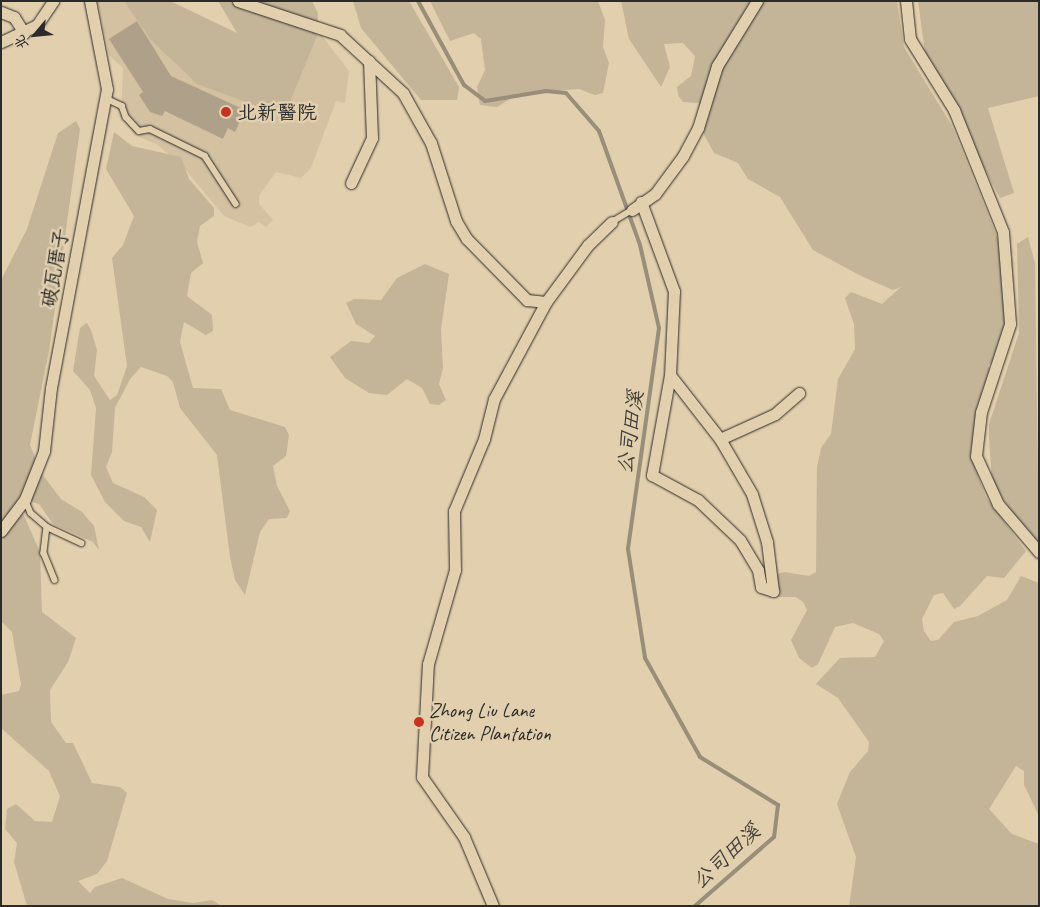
<!DOCTYPE html>
<meta charset="utf-8">
<style>
body{margin:0}
#map{position:relative;width:1040px;height:907px;overflow:hidden;background:#e2cfad;font-family:Caveat,"LXGW WenKai TC",sans-serif}
div>[style]{position:absolute}
.built>*{inset:0;background:#d3c1a2}
.green>*{inset:0;background:#c4b498}
.stream>*{height:4px;margin:-2px;padding:0 2px;transform-origin:2px;border-radius:2px;background:#998e7a}
.building>*{inset:0;background:#afa189}
.roads{filter:drop-shadow(0 0 1px #2b2b2b) drop-shadow(0 0 1px #2b2b2b)}
.lane>*{height:5.5px;margin:-2.75px;padding:0 2.75px;transform-origin:2.75px;border-radius:2.75px;background:#e2cfad}
.street>*{height:11px;margin:-5.5px;padding:0 5.5px;transform-origin:5.5px;border-radius:5.5px;background:#e2cfad}
.dots>*{width:14px;height:14px;translate:-50% -50%;box-sizing:border-box;border:2px solid #e2cfad;border-radius:50%}
span{translate:-50% -50%;white-space:nowrap;text-align:center;line-height:1.15;-webkit-text-stroke:5px #e2cfad;paint-order:stroke}
.poi-label{font-size:20px;color:#2b2b2b}
.left{translate:0 -50%;text-align:left}
.street-label{font-size:20px;color:#2b2b2b}
.water-label{font-size:21px;color:#413f3b;font-style:italic}
.frame{position:absolute;inset:0;border:2px solid #2b2b2b;pointer-events:none}
.north{position:absolute;left:10px;top:10px;width:50px;height:50px;-webkit-text-stroke:4px #e2cfad;paint-order:stroke;rotate:242deg;font-size:14px;font-weight:700;line-height:20px;text-align:center;color:#2b2b2b}
.north::after{content:'';display:block;margin:auto;width:18px;height:22px;background:#2b2b2b;clip-path:polygon(50% 0,100% 100%,50% 72%,0 100%)}
</style>
<div id="map">
<div class="built">
<div style="clip-path:polygon(97px 1px,134px 1px,179px 64px,305px 31px,322px 36px,349px 71px,345px 103px,336px 101px,311px 168px,301px 178px,276px 172px,259px 196px,259px 204px,273px 220px,266px 227px,259px 222px,250px 227px,224px 216px,185px 169px,158px 145px,135px 135px,121px 117px,123px 68px,109px 55px)"></div>
</div>
<div class="green">
<div style="clip-path:polygon(124px 1px,170px 1px,237px 33px,218px 1px,312px 1px,318px 13px,317px 36px,284px 116px,197px 84px,151px 40px)"></div>
<div style="clip-path:polygon(353px 1px,409px 1px,459px 87px,457px 100px,421px 100px,361px 28px)"></div>
<div style="clip-path:polygon(430px 1px,598px 1px,605px 20px,603px 47px,609px 63px,603px 93px,595px 95px,579px 89px,518px 94px,497px 107px,480px 105px,477px 87px,485px 70px,481px 39px,474px 33px,450px 41px)"></div>
<div style="clip-path:polygon(621px 1px,897px 1px,904px 47px,952px 126px,1000px 244px,1008px 317px,996px 357px,988px 366px,991px 370px,975px 468px,986px 497px,1026px 551px,1004px 578px,987px 576px,960px 606px,954px 609px,943px 593px,934px 595px,922px 619px,924px 631px,931px 641px,938px 640px,954px 622px,978px 616px,1007px 600px,1021px 576px,1039px 583px,1039px 816px,1024px 785px,1024px 771px,1016px 766px,989px 809px,1012px 834px,1039px 844px,1039px 906px,849px 906px,856px 857px,837px 804px,850px 772px,868px 751px,869px 742px,838px 698px,816px 684px,840px 658px,875px 657px,884px 641px,879px 634px,853px 623px,835px 627px,818px 664px,812px 668px,799px 658px,791px 640px,807px 610px,803px 602px,796px 597px,771px 597px,764px 593px,761px 580px,784px 572px,809px 576px,816px 572px,817px 467px,821px 448px,831px 434px,838px 379px,855px 349px,854px 324px,845px 298px,851px 292px,882px 304px,901px 287px,893px 290px,861px 276px,813px 250px,780px 197px,748px 179px,738px 163px,714px 153px,702px 131px,699px 103px,683px 102px,678px 95px,677px 87px,691px 76px,695px 56px,683px 43px,664px 44px,670px 67px,661px 87px,629px 39px)"></div>
<div style="clip-path:polygon(918px 1px,1039px 1px,1039px 96px,988px 108px,1014px 193px,1000px 198px,926px 60px)"></div>
<div style="clip-path:polygon(76px 121px,80px 129px,49px 351px,30px 445px,42px 474px,61px 499px,82px 512px,94px 526px,99px 550px,93px 542px,53px 524px,39px 504px,23px 500px,21px 509px,40px 552px,42px 612px,76px 638px,68px 662px,50px 690px,51px 722px,66px 743px,73px 743px,92px 783px,120px 787px,127px 793px,107px 861px,97px 874px,78px 881px,90px 893px,95px 887px,122px 878px,168px 899px,193px 903px,212px 900px,222px 906px,27px 906px,14px 862px,17px 843px,5px 829px,7px 809px,16px 804px,35px 821px,52px 822px,60px 796px,49px 771px,1px 728px,1px 695px,19px 691px,21px 684px,12px 632px,1px 621px,1px 280px,27px 229px,58px 133px)"></div>
<div style="clip-path:polygon(114px 132px,132px 146px,181px 157px,189px 179px,214px 208px,214px 216px,200px 226px,197px 242px,203px 263px,191px 273px,187px 296px,212px 315px,213px 331px,206px 335px,184px 322px,180px 342px,193px 388px,221px 389px,230px 410px,285px 427px,289px 435px,286px 456px,273px 466px,277px 486px,290px 511px,287px 518px,269px 519px,260px 532px,245px 595px,235px 580px,230px 557px,217px 455px,180px 408px,173px 382px,167px 376px,141px 367px,130px 379px,115px 408px,112px 452px,106px 467px,113px 483px,144px 497px,157px 510px,150px 542px,141px 527px,124px 521px,105px 502px,91px 475px,96px 408px,90px 390px,73px 371px,80px 328px,87px 323px,91px 330px,97px 350px,94px 376px,110px 400px,117px 395px,127px 366px,112px 258px,123px 245px,134px 216px,106px 169px)"></div>
<div style="clip-path:polygon(1028px 237px,1035px 263px,1039px 554px,992px 482px,989px 437px,989px 424px,1019px 333px,1017px 244px)"></div>
<div style="clip-path:polygon(425px 264px,449px 274px,441px 329px,443px 368px,439px 384px,446px 400px,439px 405px,430px 404px,422px 388px,407px 379px,387px 395px,369px 393px,345px 378px,330px 357px,351px 341px,369px 343px,375px 336px,356px 324px,346px 303px,354px 299px,381px 300px,397px 278px)"></div>
</div>
<div class="stream">
<div style="left:418px;top:1px;width:96px;rotate:61.3deg"></div>
<div style="left:464px;top:85px;width:26px;rotate:37deg"></div>
<div style="left:485px;top:101px;width:62px;rotate:-9.3deg"></div>
<div style="left:546px;top:91px;width:20px;rotate:6deg"></div>
<div style="left:566px;top:93px;width:50px;rotate:49deg"></div>
<div style="left:599px;top:131px;width:121px;rotate:70.2deg"></div>
<div style="left:640px;top:245px;width:85px;rotate:77.1deg"></div>
<div style="left:659px;top:328px;width:223px;rotate:98deg"></div>
<div style="left:628px;top:549px;width:110px;rotate:81.1deg"></div>
<div style="left:645px;top:658px;width:113px;rotate:60.9deg"></div>
<div style="left:700px;top:757px;width:92px;rotate:31.6deg"></div>
<div style="left:778px;top:805px;width:32px;rotate:97deg"></div>
<div style="left:774px;top:837px;width:105px;rotate:138.9deg"></div>
</div>
<div class="building">
<div style="clip-path:polygon(137px 21px,171px 76px,245px 110px,235px 132px,228px 128px,223px 139px,165px 111px,162px 116px,150px 112px,139px 95px,143px 92px,109px 39px)"></div>
</div>
<div class="roads">
<div class="lane">
<div style="left:105px;top:98px;width:19px;rotate:25deg"></div>
<div style="left:122px;top:106px;width:12px;rotate:70deg"></div>
<div style="left:126px;top:117px;width:19px;rotate:47deg"></div>
<div style="left:139px;top:131px;width:11px;rotate:-10deg"></div>
<div style="left:150px;top:129px;width:61px;rotate:26.1deg"></div>
<div style="left:205px;top:156px;width:57px;rotate:57.1deg"></div>
<div style="left:612px;top:222px;width:23px;rotate:-31deg"></div>
<div style="left:25px;top:499px;width:15px;rotate:67deg"></div>
<div style="left:31px;top:513px;width:21px;rotate:41deg"></div>
<div style="left:47px;top:527px;width:26px;rotate:97deg"></div>
<div style="left:44px;top:553px;width:29px;rotate:68deg"></div>
<div style="left:47px;top:527px;width:38px;rotate:25deg"></div>
</div>
<div class="street">
<div style="left:238px;top:1px;width:108px;rotate:18.4deg"></div>
<div style="left:340px;top:35px;width:86px;rotate:42.6deg"></div>
<div style="left:403px;top:93px;width:57px;rotate:60.8deg"></div>
<div style="left:431px;top:143px;width:82px;rotate:72.2deg"></div>
<div style="left:456px;top:221px;width:21px;rotate:59deg"></div>
<div style="left:467px;top:239px;width:86px;rotate:45.5deg"></div>
<div style="left:527px;top:300px;width:19px;rotate:6deg"></div>
<div style="left:546px;top:302px;width:71px;rotate:-53.6deg"></div>
<div style="left:588px;top:245px;width:33px;rotate:-44deg"></div>
<div style="left:906px;top:1px;width:38px;rotate:84deg"></div>
<div style="left:910px;top:39px;width:84px;rotate:58.2deg"></div>
<div style="left:954px;top:110px;width:131px;rotate:68.1deg"></div>
<div style="left:1003px;top:232px;width:92px;rotate:85.6deg"></div>
<div style="left:1010px;top:324px;width:93px;rotate:108.2deg"></div>
<div style="left:981px;top:412px;width:44px;rotate:96.5deg"></div>
<div style="left:976px;top:456px;width:53px;rotate:65.4deg"></div>
<div style="left:998px;top:504px;width:63px;rotate:49.5deg"></div>
<div style="left:1px;top:12px;width:14px;rotate:21deg"></div>
<div style="left:14px;top:17px;width:19px;rotate:58deg"></div>
<div style="left:1px;top:42px;width:40px;rotate:-25deg"></div>
<div style="left:37px;top:25px;width:29px;rotate:-56deg"></div>
<div style="left:351px;top:183px;width:50px;rotate:-65deg"></div>
<div style="left:372px;top:138px;width:77px;rotate:-92.2deg"></div>
<div style="left:641px;top:202px;width:95px;rotate:69.7deg"></div>
<div style="left:674px;top:291px;width:84px;rotate:92.7deg"></div>
<div style="left:670px;top:375px;width:102px;rotate:100.2deg"></div>
<div style="left:652px;top:475px;width:52px;rotate:28.5deg"></div>
<div style="left:698px;top:500px;width:58px;rotate:43.6deg"></div>
<div style="left:740px;top:540px;width:35px;rotate:59deg"></div>
<div style="left:758px;top:570px;width:17px;rotate:80deg"></div>
<div style="left:761px;top:587px;width:13px;rotate:18deg"></div>
<div style="left:773px;top:591px;width:49px;rotate:-97deg"></div>
<div style="left:767px;top:542px;width:50px;rotate:-107.4deg"></div>
<div style="left:752px;top:494px;width:64px;rotate:-120.2deg"></div>
<div style="left:720px;top:439px;width:81px;rotate:-128deg"></div>
<div style="left:632px;top:210px;width:28px;rotate:-35deg"></div>
<div style="left:655px;top:194px;width:47px;rotate:-53.6deg"></div>
<div style="left:683px;top:156px;width:32px;rotate:-62deg"></div>
<div style="left:698px;top:128px;width:65px;rotate:-73deg"></div>
<div style="left:717px;top:66px;width:76px;rotate:-58.4deg"></div>
<div style="left:720px;top:439px;width:60px;rotate:-24.4deg"></div>
<div style="left:775px;top:414px;width:32px;rotate:-41deg"></div>
<div style="left:1px;top:531px;width:40px;rotate:-53deg"></div>
<div style="left:25px;top:499px;width:52px;rotate:-68.4deg"></div>
<div style="left:44px;top:451px;width:63px;rotate:-83.7deg"></div>
<div style="left:51px;top:388px;width:304px;rotate:-79.4deg"></div>
<div style="left:107px;top:89px;width:90px;rotate:-100.9deg"></div>
<div style="left:493px;top:906px;width:75px;rotate:-112.8deg"></div>
<div style="left:464px;top:837px;width:73px;rotate:-125deg"></div>
<div style="left:422px;top:777px;width:113px;rotate:-87deg"></div>
<div style="left:428px;top:664px;width:98px;rotate:-74deg"></div>
<div style="left:455px;top:570px;width:59px;rotate:-91deg"></div>
<div style="left:454px;top:511px;width:78px;rotate:-67.4deg"></div>
<div style="left:484px;top:439px;width:41px;rotate:-76deg"></div>
<div style="left:494px;top:399px;width:110px;rotate:-61.8deg"></div>
</div>
</div>
<div class="dots">
<div style="left:226px;top:112px;background:#c8321e"></div>
<div style="left:419px;top:722px;background:#c8321e"></div>
</div>
<div class="poi-label">
<span class="left" style="left:237px;top:112px">北新醫院</span>
<span class="left" style="left:429px;top:722px">Zhong Liu Lane<br>Citizen Plantation</span>
</div>
<div class="street-label">
<span style="left:55px;top:268px;rotate:-80deg">破瓦厝子</span>
</div>
<div class="water-label">
<span style="left:630px;top:432px;rotate:-82deg">公司田溪</span>
<span style="left:726px;top:856px;rotate:-43deg">公司田溪</span>
</div>
<div class="frame"></div>
<div class="north">北</div>
</div>
